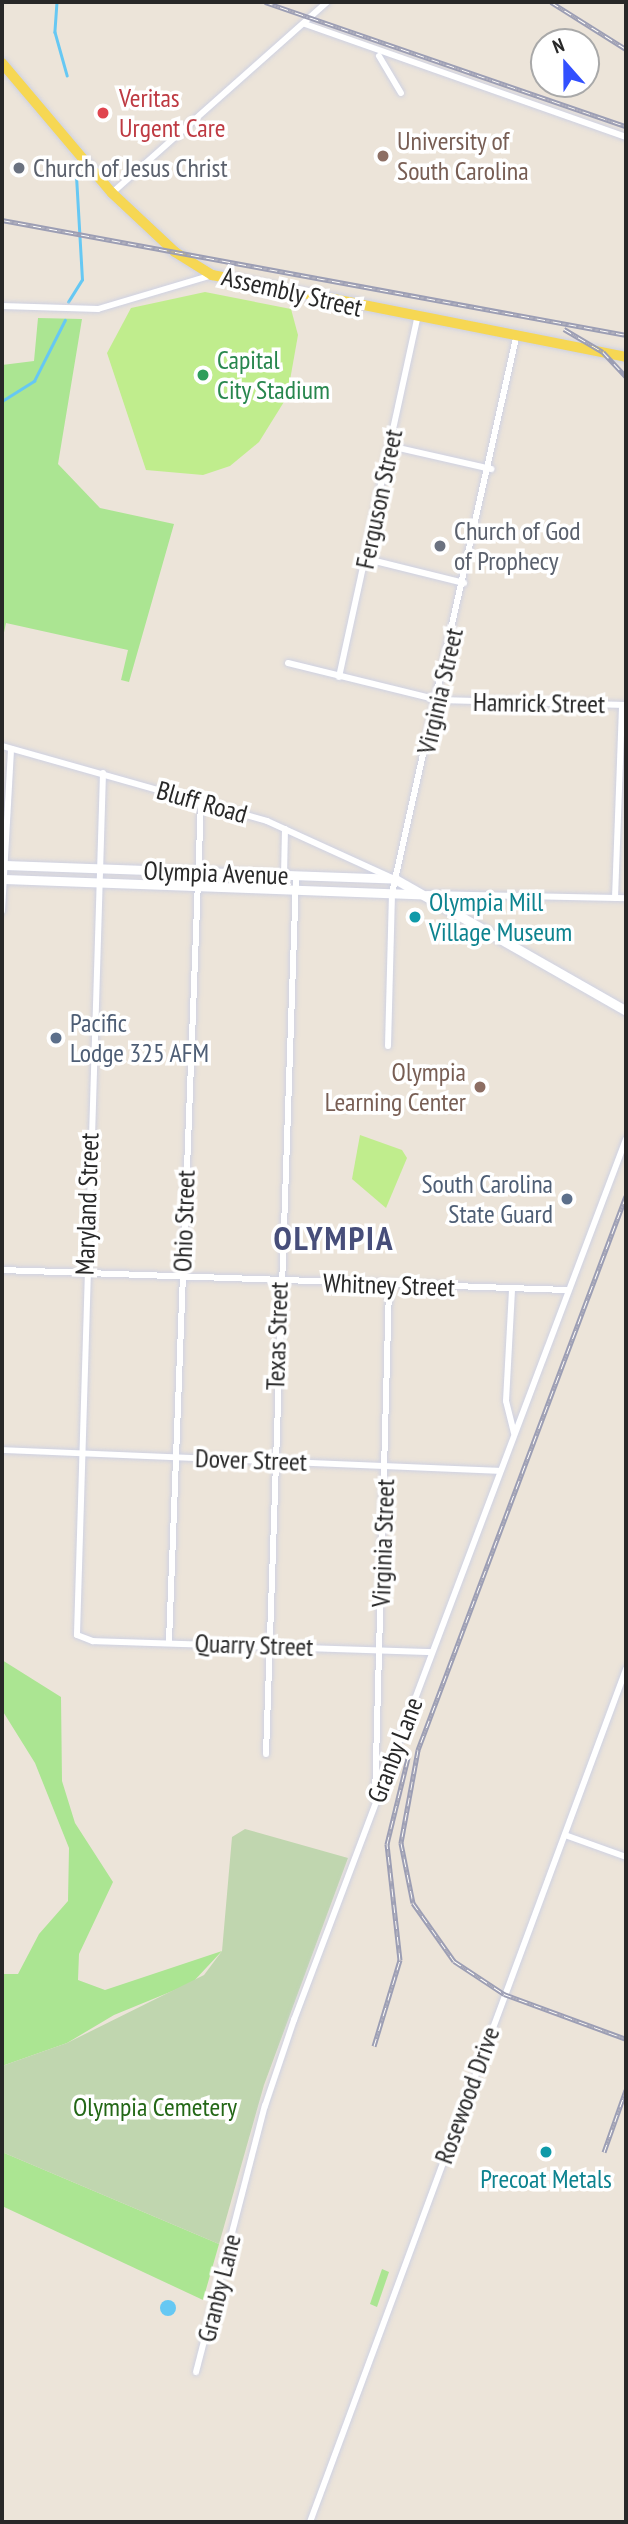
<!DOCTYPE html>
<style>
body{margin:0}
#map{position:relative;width:628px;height:2524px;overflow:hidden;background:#ece4d9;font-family:"PT Sans Narrow",sans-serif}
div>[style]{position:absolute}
.green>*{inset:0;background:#abe592}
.cemetery>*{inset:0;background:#c0d6af}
.pitch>*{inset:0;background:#c0ed8d}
.water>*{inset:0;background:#66c8f3}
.round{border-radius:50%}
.stream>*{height:2.5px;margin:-1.25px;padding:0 1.25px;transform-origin:1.25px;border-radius:1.25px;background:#66c8f3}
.roads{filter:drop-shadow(0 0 2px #ced1e2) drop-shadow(0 0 2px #ced1e2)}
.minor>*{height:6px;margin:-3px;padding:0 3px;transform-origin:3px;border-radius:3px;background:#fff}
.secondary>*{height:9px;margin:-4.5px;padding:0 4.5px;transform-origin:4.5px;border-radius:4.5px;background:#fff}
.primary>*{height:10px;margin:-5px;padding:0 5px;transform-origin:5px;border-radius:5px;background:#f6d753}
.rail>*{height:5px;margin-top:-2.5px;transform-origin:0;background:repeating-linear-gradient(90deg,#fff 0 8px,#9c9eb4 0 16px);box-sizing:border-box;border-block:2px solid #9c9eb4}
.dots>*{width:19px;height:19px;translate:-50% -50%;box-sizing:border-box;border:4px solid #fff;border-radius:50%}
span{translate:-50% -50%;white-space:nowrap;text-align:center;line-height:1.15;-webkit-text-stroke:7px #fff;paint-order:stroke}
.health-label{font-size:26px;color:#be3a42}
.left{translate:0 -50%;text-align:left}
.education-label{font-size:26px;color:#785e54}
.right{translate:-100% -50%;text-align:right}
.worship-label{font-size:26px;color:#5b616d}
.street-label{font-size:26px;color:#282828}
.leisure-label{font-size:26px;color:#27864d}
.culture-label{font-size:26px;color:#0d838f}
.service-label{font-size:26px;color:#4e5e75}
.park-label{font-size:26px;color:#236716}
.district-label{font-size:33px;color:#474e7a;font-weight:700;letter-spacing:2px}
.frame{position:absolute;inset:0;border:4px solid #282828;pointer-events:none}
.north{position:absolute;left:530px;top:28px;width:70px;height:70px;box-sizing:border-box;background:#fff;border:2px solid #a9a9a9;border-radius:50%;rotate:339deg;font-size:19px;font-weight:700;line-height:28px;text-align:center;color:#282828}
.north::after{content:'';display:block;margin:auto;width:24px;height:32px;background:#3250ff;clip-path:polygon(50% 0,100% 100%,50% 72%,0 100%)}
</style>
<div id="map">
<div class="green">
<div style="clip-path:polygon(38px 318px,82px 319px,58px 464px,100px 508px,174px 524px,129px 682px,121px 680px,128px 650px,6px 623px,2px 642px,2px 365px,34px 361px)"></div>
<div style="clip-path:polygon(2px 1660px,61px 1697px,62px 1781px,75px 1823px,113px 1882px,79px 1954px,78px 1980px,105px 1990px,222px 1951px,192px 1983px,114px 2015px,67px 2043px,2px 2066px,2px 1974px,18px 1974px,39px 1934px,68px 1901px,69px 1848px,35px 1763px,2px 1710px)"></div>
<div style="clip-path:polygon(2px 2152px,219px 2244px,203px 2300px,2px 2206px)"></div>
<div style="clip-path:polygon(382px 2269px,389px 2272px,377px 2307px,370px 2304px)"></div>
</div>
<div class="cemetery">
<div style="clip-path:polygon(245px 1829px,348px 1858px,264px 2085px,219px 2244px,2px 2152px,2px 2066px,67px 2043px,204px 1975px,222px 1951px,232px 1837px)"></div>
</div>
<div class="pitch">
<div style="clip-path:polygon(205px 292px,291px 309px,298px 335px,287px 397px,259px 442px,230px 466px,203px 475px,146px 470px,107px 353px,131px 308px)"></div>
<div style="clip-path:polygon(360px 1135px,402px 1150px,407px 1158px,386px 1208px,352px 1179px)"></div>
</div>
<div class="water">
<div class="round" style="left:160px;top:2300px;width:16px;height:16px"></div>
</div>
<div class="stream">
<div style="left:57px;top:2px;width:30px;rotate:94deg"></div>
<div style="left:55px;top:32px;width:45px;rotate:74.4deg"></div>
<div style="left:68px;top:302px;width:26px;rotate:-58deg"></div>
<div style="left:82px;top:280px;width:104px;rotate:-93.3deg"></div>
<div style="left:2px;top:401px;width:38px;rotate:-32deg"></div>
<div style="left:34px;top:381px;width:68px;rotate:-63.1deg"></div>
</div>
<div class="roads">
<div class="minor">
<div style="left:305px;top:24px;width:340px;rotate:19.4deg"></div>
<div style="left:379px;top:56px;width:43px;rotate:59.3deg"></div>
<div style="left:112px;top:193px;width:288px;rotate:-41.6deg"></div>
<div style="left:2px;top:306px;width:96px;rotate:1.8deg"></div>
<div style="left:98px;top:309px;width:119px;rotate:-16.6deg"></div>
<div style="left:390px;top:446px;width:104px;rotate:12.8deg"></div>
<div style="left:367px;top:559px;width:100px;rotate:13.9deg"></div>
<div style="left:288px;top:663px;width:155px;rotate:13.8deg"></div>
<div style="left:439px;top:700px;width:187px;rotate:1.5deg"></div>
<div style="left:339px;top:677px;width:366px;rotate:-77.7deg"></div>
<div style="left:2px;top:746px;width:275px;rotate:15.8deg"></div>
<div style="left:267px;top:821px;width:135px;rotate:24.5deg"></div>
<div style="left:103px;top:773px;width:862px;rotate:91.73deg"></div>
<div style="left:77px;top:1635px;width:17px;rotate:21deg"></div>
<div style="left:93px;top:1641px;width:339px;rotate:1.9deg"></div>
<div style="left:284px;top:876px;width:47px;rotate:-88.8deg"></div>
<div style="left:427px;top:894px;width:199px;rotate:1.2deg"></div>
<div style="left:615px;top:898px;width:193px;rotate:-87.9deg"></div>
<div style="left:2px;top:911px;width:162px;rotate:-86.8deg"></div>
<div style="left:388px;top:1046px;width:153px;rotate:-88.5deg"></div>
<div style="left:392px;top:893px;width:569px;rotate:-77.41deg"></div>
<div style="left:2px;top:1270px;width:565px;rotate:2.03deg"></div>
<div style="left:512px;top:1290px;width:111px;rotate:93.1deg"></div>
<div style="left:506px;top:1401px;width:33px;rotate:76deg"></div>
<div style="left:2px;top:1450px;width:498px;rotate:2.4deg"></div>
<div style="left:169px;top:1642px;width:842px;rotate:-87.82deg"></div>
<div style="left:266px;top:1754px;width:879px;rotate:-88.04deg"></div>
<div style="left:375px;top:1798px;width:512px;rotate:-88.43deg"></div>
<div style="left:565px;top:1835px;width:65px;rotate:19.8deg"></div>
<div style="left:196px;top:2372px;width:275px;rotate:-75.5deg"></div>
<div style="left:265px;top:2106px;width:91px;rotate:-71.4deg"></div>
<div style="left:294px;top:2020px;width:941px;rotate:-69.35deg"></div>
<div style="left:310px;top:2522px;width:910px;rotate:-69.67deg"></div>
</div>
<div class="secondary">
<div style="left:2px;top:865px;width:393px;rotate:2deg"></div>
<div style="left:395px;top:879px;width:266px;rotate:29.7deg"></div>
<div style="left:2px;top:879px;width:418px;rotate:2.1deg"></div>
</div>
<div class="primary">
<div style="left:2px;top:63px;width:170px;rotate:49.8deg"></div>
<div style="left:112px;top:193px;width:86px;rotate:43.1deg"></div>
<div style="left:175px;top:252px;width:44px;rotate:31.9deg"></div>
<div style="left:212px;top:275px;width:422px;rotate:11.2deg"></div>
</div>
</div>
<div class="rail">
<div style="left:265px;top:2px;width:382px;rotate:19deg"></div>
<div style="left:551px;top:2px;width:89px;rotate:32.1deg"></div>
<div style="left:2px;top:220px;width:635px;rotate:10.44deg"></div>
<div style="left:564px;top:329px;width:45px;rotate:30.5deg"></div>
<div style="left:603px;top:352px;width:34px;rotate:47deg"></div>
<div style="left:626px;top:1196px;width:592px;rotate:110.58deg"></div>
<div style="left:418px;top:1750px;width:95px;rotate:100.4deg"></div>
<div style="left:401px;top:1843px;width:61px;rotate:78.7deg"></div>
<div style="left:413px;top:1903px;width:71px;rotate:54.7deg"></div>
<div style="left:454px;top:1961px;width:60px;rotate:33.4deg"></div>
<div style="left:504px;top:1994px;width:130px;rotate:20.2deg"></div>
<div style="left:374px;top:2046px;width:90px;rotate:-73.2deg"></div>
<div style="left:400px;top:1960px;width:117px;rotate:-96.4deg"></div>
<div style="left:387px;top:1844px;width:89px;rotate:-76.3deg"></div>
<div style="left:604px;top:2152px;width:66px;rotate:-70.5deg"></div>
</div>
<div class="dots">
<div style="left:103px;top:113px;background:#e0444e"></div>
<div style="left:383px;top:156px;background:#8d6e63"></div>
<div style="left:19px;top:168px;background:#6b7280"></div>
<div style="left:203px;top:375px;background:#2e9e5b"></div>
<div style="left:440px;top:546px;background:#6b7280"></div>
<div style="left:415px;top:917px;background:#0f9aa8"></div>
<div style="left:56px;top:1038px;background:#5c6f8a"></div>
<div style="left:480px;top:1087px;background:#8d6e63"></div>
<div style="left:567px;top:1199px;background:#5c6f8a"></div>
<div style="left:546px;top:2152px;background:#0f9aa8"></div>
</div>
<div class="health-label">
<span class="left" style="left:119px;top:113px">Veritas<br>Urgent Care</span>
</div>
<div class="education-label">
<span class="left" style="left:397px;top:156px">University of<br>South Carolina</span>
<span class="right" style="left:466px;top:1087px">Olympia<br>Learning Center</span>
</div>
<div class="worship-label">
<span class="left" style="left:33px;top:168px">Church of Jesus Christ</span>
<span class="left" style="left:454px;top:546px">Church of God<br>of Prophecy</span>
</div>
<div class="street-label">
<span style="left:292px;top:292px;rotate:13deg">Assembly Street</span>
<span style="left:379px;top:499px;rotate:-78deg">Ferguson Street</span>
<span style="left:440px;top:691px;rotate:-77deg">Virginia Street</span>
<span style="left:539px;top:703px;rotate:1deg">Hamrick Street</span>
<span style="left:202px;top:802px;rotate:16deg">Bluff Road</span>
<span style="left:216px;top:873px;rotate:2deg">Olympia Avenue</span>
<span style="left:87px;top:1204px;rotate:-88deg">Maryland Street</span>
<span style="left:184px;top:1221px;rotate:-88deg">Ohio Street</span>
<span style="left:389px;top:1285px;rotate:2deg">Whitney Street</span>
<span style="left:277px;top:1336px;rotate:-88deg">Texas Street</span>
<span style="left:251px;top:1460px;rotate:2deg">Dover Street</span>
<span style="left:383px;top:1543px;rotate:-88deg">Virginia Street</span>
<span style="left:254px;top:1645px;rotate:2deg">Quarry Street</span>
<span style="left:395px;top:1750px;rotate:-69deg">Granby Lane</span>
<span style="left:467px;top:2095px;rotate:-70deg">Rosewood Drive</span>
<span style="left:219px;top:2288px;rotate:-76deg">Granby Lane</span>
</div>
<div class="leisure-label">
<span class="left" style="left:217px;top:375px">Capital<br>City Stadium</span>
</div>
<div class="culture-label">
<span class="left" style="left:429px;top:917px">Olympia Mill<br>Village Museum</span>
<span style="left:546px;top:2179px">Precoat Metals</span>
</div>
<div class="service-label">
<span class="left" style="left:70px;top:1038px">Pacific<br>Lodge 325 AFM</span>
<span class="right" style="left:553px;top:1199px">South Carolina<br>State Guard</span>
</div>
<div class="park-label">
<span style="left:155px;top:2107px">Olympia Cemetery</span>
</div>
<div class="district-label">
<span style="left:334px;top:1238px">OLYMPIA</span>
</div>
<div class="frame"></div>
<div class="north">N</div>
</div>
